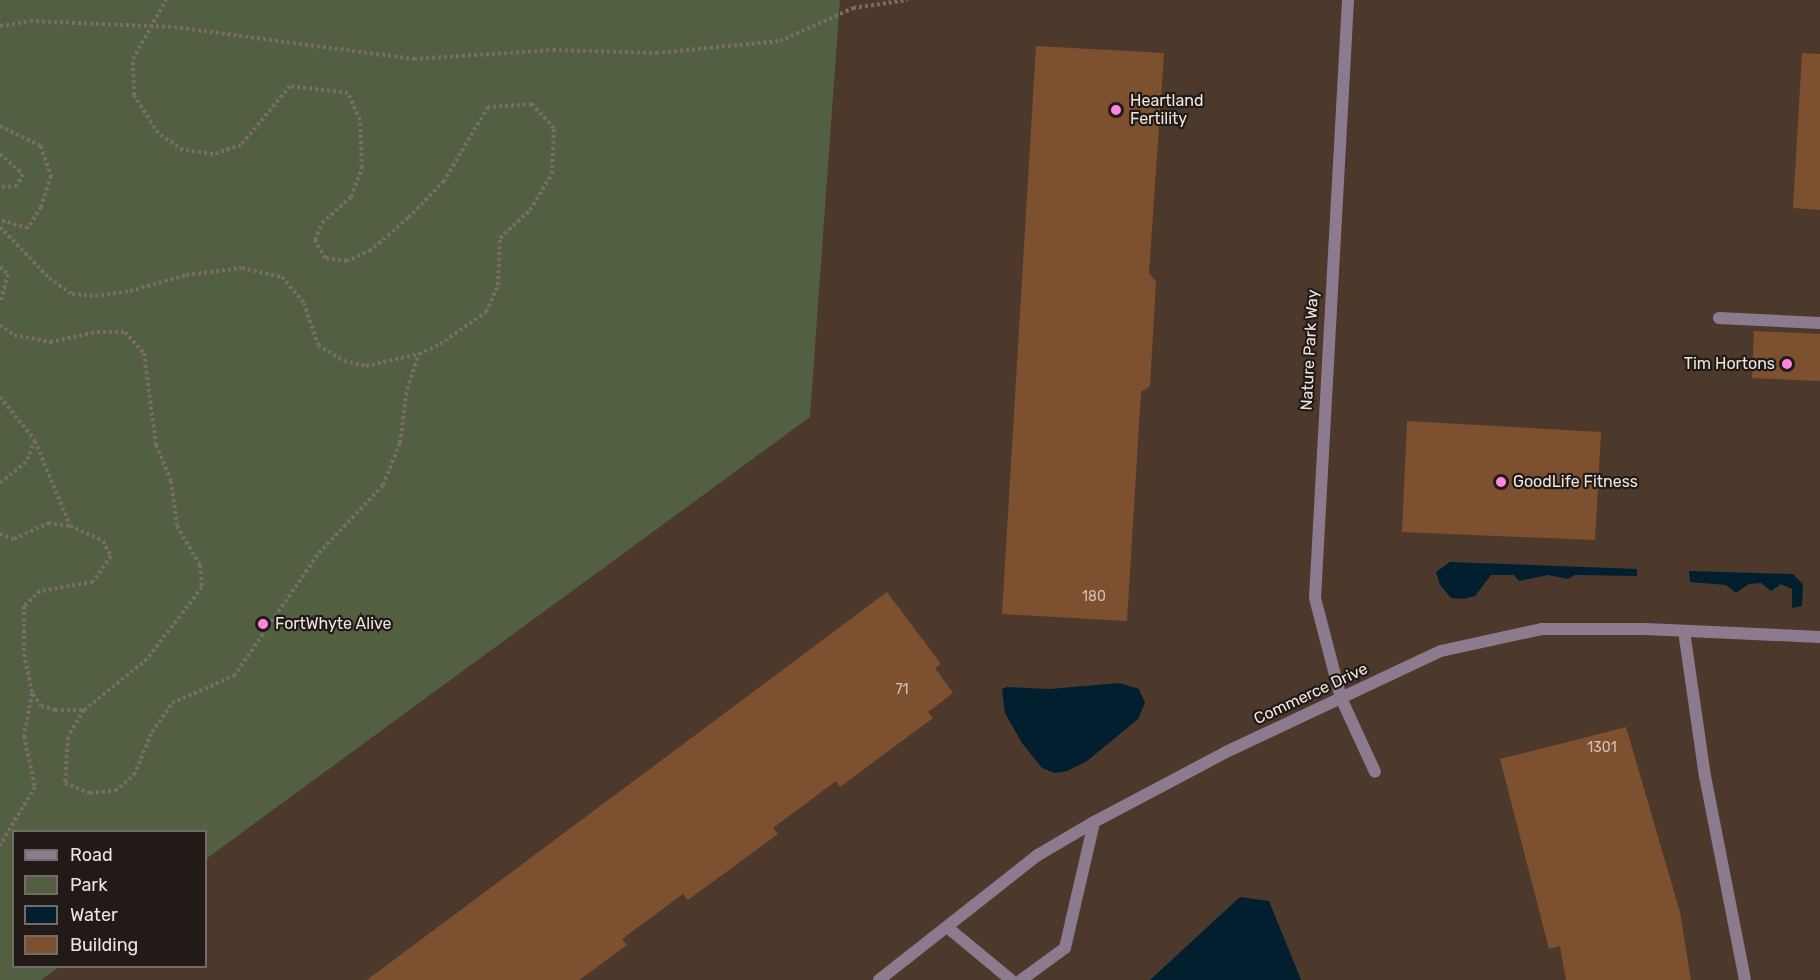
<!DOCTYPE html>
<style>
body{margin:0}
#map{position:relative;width:1820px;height:980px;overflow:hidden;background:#3f3128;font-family:Rubik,sans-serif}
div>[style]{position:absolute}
.built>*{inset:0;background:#4d392c}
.green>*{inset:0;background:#525f41}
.water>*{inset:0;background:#011f2e}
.building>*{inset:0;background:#7d5030}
.path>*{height:4px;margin-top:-2px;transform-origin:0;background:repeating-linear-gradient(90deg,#796c64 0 3px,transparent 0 6px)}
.lane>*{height:12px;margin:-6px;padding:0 6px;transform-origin:6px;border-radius:6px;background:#8c7b8e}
.street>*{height:12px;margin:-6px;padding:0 6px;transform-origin:6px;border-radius:6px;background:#8c7b8e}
.dots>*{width:16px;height:16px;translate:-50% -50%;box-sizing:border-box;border:3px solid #211a16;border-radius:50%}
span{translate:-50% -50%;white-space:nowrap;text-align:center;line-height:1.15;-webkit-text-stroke:4.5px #211a16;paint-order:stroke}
.number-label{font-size:14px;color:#d2c0b3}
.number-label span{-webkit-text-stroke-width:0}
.poi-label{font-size:16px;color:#efe5df}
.left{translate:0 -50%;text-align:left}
.right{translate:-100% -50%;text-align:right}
.street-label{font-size:16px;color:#efe5df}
.legend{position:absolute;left:12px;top:830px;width:195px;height:138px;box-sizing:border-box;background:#211a16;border:2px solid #736b66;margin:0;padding:8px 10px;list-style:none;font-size:18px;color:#efe5df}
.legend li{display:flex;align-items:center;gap:12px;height:30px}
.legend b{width:30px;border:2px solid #736b66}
</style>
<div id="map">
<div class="built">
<div style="clip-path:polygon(840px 0,1820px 0,1820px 980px,41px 980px,59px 967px,206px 966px,206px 859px,810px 417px)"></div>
</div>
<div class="green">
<div style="clip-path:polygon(0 0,840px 0,810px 417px,206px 859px,206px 832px,14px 832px,14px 966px,59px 967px,41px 980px,0 980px)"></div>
</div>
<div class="water">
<div style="clip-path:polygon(1450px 562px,1637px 569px,1637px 576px,1575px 575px,1568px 579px,1548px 575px,1519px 581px,1514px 575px,1491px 575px,1475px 596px,1463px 599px,1451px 598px,1440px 585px,1436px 572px)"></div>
<div style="clip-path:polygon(1689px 571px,1793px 574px,1803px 584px,1802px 606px,1792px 608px,1792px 589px,1781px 584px,1771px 591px,1761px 583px,1749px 584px,1736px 593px,1726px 585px,1690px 582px)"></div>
<div style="clip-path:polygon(1119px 683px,1139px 689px,1145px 703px,1138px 719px,1087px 761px,1067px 771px,1055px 773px,1042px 768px,1022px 743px,1005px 713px,1002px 689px,1007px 687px,1050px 689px)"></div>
<div style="clip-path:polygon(1240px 897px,1269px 901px,1301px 980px,1150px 980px)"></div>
</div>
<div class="building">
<div style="clip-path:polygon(1036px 46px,1164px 53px,1149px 273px,1156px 282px,1150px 386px,1141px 392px,1127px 621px,1002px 614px)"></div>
<div style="clip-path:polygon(1802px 53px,1820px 54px,1820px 210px,1793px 208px)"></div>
<div style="clip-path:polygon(1754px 331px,1820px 334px,1820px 381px,1752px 378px)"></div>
<div style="clip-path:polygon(1407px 421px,1601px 432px,1595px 540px,1402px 532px)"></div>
<div style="clip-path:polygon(887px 592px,941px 664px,935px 668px,953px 693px,928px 712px,933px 718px,840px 787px,836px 781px,773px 828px,778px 834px,688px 900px,683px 894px,622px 939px,627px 945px,579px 980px,367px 980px)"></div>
<div style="clip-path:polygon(1626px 727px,1680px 912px,1691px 980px,1566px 980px,1560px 946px,1549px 949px,1500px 759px)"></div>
</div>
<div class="path">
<div style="left:0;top:26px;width:30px;rotate:-9deg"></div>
<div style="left:30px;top:21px;width:144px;rotate:2.4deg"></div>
<div style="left:174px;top:27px;width:242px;rotate:7.6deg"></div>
<div style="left:414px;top:59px;width:139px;rotate:-3.7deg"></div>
<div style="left:553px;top:50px;width:103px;rotate:1.7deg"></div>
<div style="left:656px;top:53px;width:125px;rotate:-5.5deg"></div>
<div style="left:780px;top:41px;width:80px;rotate:-24.3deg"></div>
<div style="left:853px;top:8px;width:55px;rotate:-8.4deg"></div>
<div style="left:0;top:126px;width:46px;rotate:26deg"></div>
<div style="left:41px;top:146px;width:32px;rotate:72deg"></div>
<div style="left:51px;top:176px;width:33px;rotate:108deg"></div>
<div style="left:41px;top:207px;width:25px;rotate:122deg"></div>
<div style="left:28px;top:228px;width:29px;rotate:-164deg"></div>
<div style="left:0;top:154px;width:30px;rotate:41deg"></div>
<div style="left:23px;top:174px;width:13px;rotate:117deg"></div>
<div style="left:17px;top:186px;width:17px;rotate:177deg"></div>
<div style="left:0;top:227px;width:71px;rotate:46.1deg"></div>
<div style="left:49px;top:278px;width:28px;rotate:35deg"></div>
<div style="left:72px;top:294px;width:23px;rotate:5deg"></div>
<div style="left:95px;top:296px;width:35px;rotate:-8deg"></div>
<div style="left:130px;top:291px;width:58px;rotate:-15.9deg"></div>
<div style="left:186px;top:275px;width:56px;rotate:-7.1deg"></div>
<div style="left:242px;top:268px;width:41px;rotate:12.7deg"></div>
<div style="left:282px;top:277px;width:34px;rotate:50deg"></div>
<div style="left:304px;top:303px;width:44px;rotate:71.6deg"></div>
<div style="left:318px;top:345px;width:31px;rotate:32deg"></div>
<div style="left:344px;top:361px;width:23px;rotate:13deg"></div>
<div style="left:366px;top:366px;width:54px;rotate:-12.8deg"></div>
<div style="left:419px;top:354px;width:23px;rotate:-25deg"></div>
<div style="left:440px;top:344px;width:56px;rotate:-34.8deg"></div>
<div style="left:486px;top:312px;width:30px;rotate:-66deg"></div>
<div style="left:498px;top:285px;width:47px;rotate:-87.6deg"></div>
<div style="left:500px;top:238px;width:41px;rotate:-43deg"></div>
<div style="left:530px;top:210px;width:42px;rotate:-58.6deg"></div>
<div style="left:552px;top:174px;width:46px;rotate:-87.5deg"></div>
<div style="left:554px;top:128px;width:33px;rotate:-133deg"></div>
<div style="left:532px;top:104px;width:44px;rotate:176.1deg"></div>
<div style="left:488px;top:107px;width:86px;rotate:120.7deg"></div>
<div style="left:444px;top:181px;width:52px;rotate:134.2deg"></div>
<div style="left:408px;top:218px;width:49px;rotate:139.1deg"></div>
<div style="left:371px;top:250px;width:26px;rotate:155deg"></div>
<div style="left:347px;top:261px;width:22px;rotate:-172deg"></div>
<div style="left:325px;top:258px;width:21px;rotate:-119deg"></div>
<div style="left:315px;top:240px;width:18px;rotate:-68deg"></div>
<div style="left:322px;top:223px;width:39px;rotate:-42deg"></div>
<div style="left:351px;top:197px;width:31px;rotate:-69deg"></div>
<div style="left:362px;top:168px;width:48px;rotate:-92.4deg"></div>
<div style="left:360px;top:120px;width:30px;rotate:-114deg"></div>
<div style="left:348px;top:93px;width:58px;rotate:-173.1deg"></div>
<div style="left:290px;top:86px;width:77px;rotate:129.7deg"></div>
<div style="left:241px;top:145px;width:29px;rotate:162deg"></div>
<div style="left:213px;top:154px;width:30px;rotate:-172deg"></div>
<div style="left:183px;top:150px;width:30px;rotate:-146deg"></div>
<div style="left:158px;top:133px;width:45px;rotate:-122.3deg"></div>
<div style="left:134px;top:95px;width:36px;rotate:-92deg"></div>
<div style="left:133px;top:59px;width:68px;rotate:-60.8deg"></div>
<div style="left:0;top:267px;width:11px;rotate:41deg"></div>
<div style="left:8px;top:274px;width:30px;rotate:105deg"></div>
<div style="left:0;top:325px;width:17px;rotate:36deg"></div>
<div style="left:14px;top:335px;width:37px;rotate:11deg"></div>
<div style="left:50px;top:342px;width:48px;rotate:-12deg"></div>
<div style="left:97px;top:332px;width:28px"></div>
<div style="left:125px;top:332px;width:28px;rotate:48deg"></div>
<div style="left:144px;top:353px;width:93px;rotate:82.6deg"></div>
<div style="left:156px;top:445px;width:39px;rotate:67deg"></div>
<div style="left:171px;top:481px;width:45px;rotate:82.4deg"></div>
<div style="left:177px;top:526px;width:45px;rotate:59.5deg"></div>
<div style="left:200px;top:565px;width:22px;rotate:85deg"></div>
<div style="left:202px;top:587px;width:36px;rotate:127deg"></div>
<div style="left:180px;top:616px;width:54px;rotate:127.5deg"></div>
<div style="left:147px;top:659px;width:81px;rotate:141deg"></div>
<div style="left:84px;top:710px;width:31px;rotate:121deg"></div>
<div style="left:68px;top:737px;width:46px;rotate:93.7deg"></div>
<div style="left:65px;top:783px;width:27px;rotate:22deg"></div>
<div style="left:90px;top:793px;width:25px;rotate:-5deg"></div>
<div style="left:115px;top:791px;width:25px;rotate:-40deg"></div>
<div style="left:134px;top:775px;width:47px;rotate:-67.3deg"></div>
<div style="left:152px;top:732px;width:35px;rotate:-55deg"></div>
<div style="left:172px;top:703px;width:68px;rotate:-23.5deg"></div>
<div style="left:234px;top:676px;width:150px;rotate:-55.4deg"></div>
<div style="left:319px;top:553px;width:93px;rotate:-46.7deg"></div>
<div style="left:383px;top:485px;width:45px;rotate:-68deg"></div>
<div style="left:400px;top:443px;width:54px;rotate:-82.6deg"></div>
<div style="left:407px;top:389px;width:37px;rotate:-71deg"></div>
<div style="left:0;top:397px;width:55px;rotate:50.9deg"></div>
<div style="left:35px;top:440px;width:24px;rotate:112deg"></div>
<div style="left:26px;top:462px;width:33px;rotate:141deg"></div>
<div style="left:35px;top:441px;width:92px;rotate:67.6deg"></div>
<div style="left:0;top:534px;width:15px;rotate:20deg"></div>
<div style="left:14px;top:539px;width:38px;rotate:-25deg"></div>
<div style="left:48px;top:523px;width:22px;rotate:8deg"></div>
<div style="left:70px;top:526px;width:36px;rotate:24deg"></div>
<div style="left:103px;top:541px;width:17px;rotate:62deg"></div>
<div style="left:111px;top:556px;width:32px;rotate:125deg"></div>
<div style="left:93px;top:582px;width:54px;rotate:170.4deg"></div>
<div style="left:40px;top:591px;width:22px;rotate:137deg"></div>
<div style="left:24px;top:606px;width:48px;rotate:90deg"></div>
<div style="left:24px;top:654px;width:40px;rotate:78deg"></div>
<div style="left:32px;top:693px;width:44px;rotate:100.5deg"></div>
<div style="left:24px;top:736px;width:52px;rotate:77.8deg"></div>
<div style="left:35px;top:787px;width:68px;rotate:121.1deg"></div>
<div style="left:33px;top:694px;width:14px;rotate:56deg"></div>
<div style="left:41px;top:706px;width:15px;rotate:16deg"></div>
<div style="left:55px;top:710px;width:29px"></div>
</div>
<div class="lane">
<div style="left:1719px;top:318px;width:101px;rotate:2.8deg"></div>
<div style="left:1684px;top:631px;width:147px;rotate:81.8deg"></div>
<div style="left:1705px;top:776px;width:208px;rotate:78.9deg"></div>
<div style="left:1341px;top:698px;width:81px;rotate:65.3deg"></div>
<div style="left:947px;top:927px;width:83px;rotate:39.6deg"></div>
<div style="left:1021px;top:980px;width:54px;rotate:-36deg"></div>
<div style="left:1065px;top:948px;width:129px;rotate:-77deg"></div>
</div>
<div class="street">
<div style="left:1341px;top:698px;width:103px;rotate:-104.6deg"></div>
<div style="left:1315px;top:598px;width:599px;rotate:-86.84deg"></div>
<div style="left:879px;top:980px;width:202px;rotate:-38.2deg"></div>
<div style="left:1038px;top:855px;width:65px;rotate:-30.5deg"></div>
<div style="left:1094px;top:822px;width:149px;rotate:-27.9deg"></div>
<div style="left:1226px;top:752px;width:238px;rotate:-25.2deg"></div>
<div style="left:1441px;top:651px;width:103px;rotate:-12.3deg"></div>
<div style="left:1542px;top:629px;width:103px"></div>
<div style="left:1645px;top:629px;width:175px;rotate:2.6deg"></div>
</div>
<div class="dots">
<div style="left:1116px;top:110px;background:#fe86e1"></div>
<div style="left:1787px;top:364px;background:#fe86e1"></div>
<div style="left:1501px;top:482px;background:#fe86e1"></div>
<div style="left:263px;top:624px;background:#fe86e1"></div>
</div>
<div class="number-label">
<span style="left:1094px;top:597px">180</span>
<span style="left:902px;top:690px">71</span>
<span style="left:1602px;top:748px">1301</span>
</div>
<div class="poi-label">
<span class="left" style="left:1130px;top:110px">Heartland<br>Fertility</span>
<span class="right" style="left:1775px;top:364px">Tim Hortons</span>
<span class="left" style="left:1513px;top:482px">GoodLife Fitness</span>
<span class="left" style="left:275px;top:624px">FortWhyte Alive</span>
</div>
<div class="street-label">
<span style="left:1310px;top:350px;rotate:-87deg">Nature Park Way</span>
<span style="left:1311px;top:694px;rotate:-25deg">Commerce Drive</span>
</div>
<ul class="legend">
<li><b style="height:8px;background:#8c7b8e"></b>Road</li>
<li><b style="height:16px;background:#525f41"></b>Park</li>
<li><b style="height:16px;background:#011f2e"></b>Water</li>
<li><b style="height:16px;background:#7d5030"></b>Building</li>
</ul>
</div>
